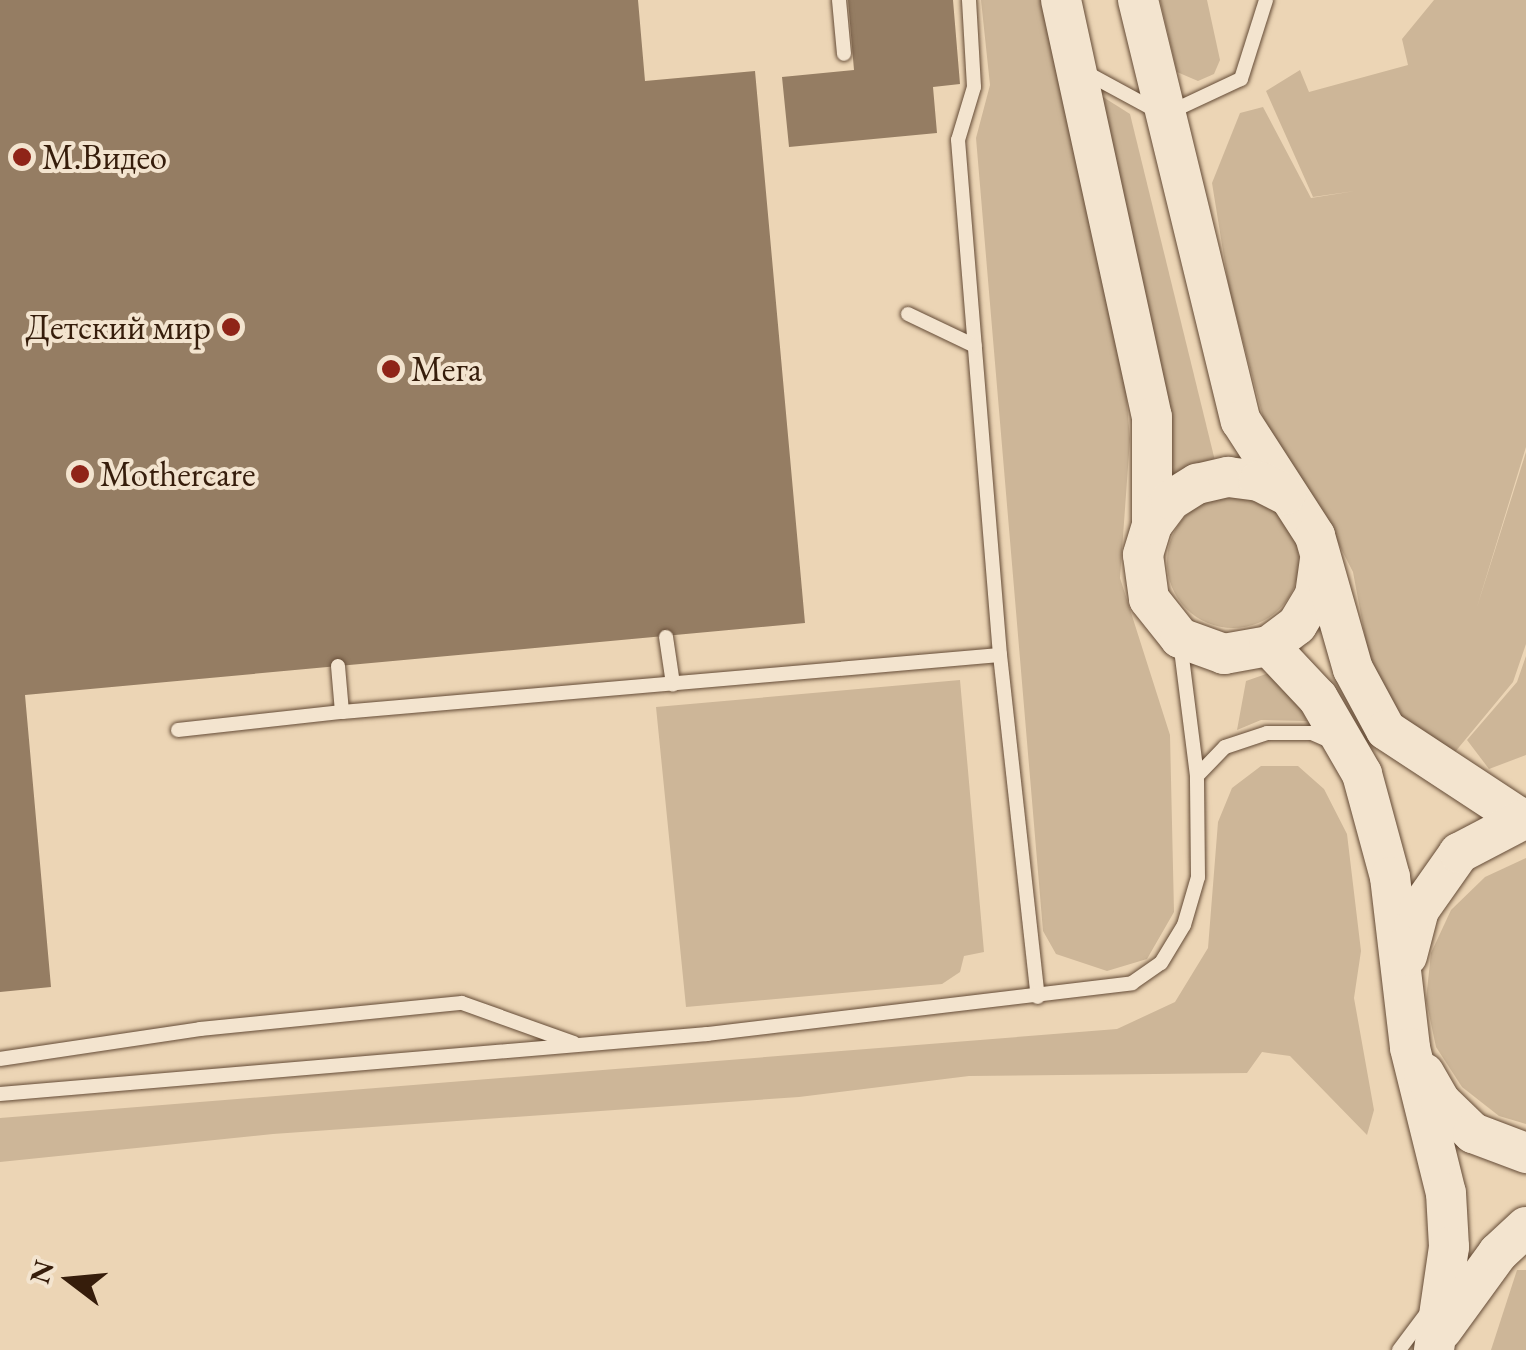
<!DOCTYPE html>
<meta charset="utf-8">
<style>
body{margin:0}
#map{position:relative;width:1526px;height:1350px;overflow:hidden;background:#ecd5b5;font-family:"EB Garamond",serif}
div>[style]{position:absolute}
.green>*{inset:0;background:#cdb698}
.round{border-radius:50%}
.building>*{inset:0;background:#957d63}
.roads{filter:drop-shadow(0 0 2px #644b36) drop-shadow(0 0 2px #644b36)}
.service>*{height:14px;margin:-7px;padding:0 7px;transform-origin:7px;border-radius:7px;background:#f3e4cf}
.secondary>*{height:40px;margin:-20px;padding:0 20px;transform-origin:20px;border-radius:20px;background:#f3e4cf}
.dots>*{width:28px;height:28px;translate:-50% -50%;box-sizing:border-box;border:5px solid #f3e4cf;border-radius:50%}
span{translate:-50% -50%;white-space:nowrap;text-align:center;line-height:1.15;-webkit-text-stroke:8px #f3e4cf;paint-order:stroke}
.poi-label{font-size:35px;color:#361d0b}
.left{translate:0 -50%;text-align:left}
.right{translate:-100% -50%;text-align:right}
.north{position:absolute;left:20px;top:1230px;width:100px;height:100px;-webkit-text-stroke:8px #f3e4cf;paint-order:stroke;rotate:286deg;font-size:28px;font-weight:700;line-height:40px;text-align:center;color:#361d0b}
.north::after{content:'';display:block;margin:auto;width:35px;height:45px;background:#361d0b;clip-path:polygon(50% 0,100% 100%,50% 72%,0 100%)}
</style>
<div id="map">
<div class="green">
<div style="clip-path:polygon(981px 0,1046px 0,1125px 380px,1130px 439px,1120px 578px,1170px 735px,1174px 912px,1147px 959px,1107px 971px,1056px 954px,1043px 931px,976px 138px,990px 85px)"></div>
<div style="clip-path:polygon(1160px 0,1207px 0,1220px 60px,1214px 74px,1198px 81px,1177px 72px)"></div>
<div style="clip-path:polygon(1434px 0,1526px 0,1526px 447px,1477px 607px,1526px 452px,1526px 644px,1513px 682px,1455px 752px,1417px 743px,1372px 674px,1353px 572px,1325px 517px,1268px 436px,1229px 288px,1212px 183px,1240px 113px,1263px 107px,1311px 198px,1355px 191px,1313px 197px,1266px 91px,1300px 70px,1309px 92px,1408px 65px,1402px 39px)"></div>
<div style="clip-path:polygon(1092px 90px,1130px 114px,1218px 473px,1165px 486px)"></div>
<div class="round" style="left:1167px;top:496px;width:132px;height:132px"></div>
<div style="clip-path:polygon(1526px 656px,1526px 755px,1489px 769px,1467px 740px,1517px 682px)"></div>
<div style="clip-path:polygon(1269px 673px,1297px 697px,1307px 721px,1261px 720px,1237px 730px,1246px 681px)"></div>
<div style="clip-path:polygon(960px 680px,984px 952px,964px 956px,960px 972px,942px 984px,686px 1007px,656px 707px)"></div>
<div style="clip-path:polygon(1261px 766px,1298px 766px,1324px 789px,1347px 834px,1361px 951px,1354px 998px,1374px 1110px,1367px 1135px,1290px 1056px,1262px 1052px,1247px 1073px,969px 1076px,799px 1097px,273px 1134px,0 1162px,0 1118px,1117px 1029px,1175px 1002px,1208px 948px,1218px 822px,1232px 788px)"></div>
<div style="clip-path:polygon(1526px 858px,1526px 1124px,1499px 1116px,1462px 1087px,1436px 1047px,1426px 1000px,1431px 953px,1451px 910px,1485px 877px)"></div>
<div style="clip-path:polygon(1517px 1270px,1526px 1270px,1526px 1350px,1491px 1350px)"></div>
</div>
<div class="building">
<div style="clip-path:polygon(0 0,638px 0,645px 81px,755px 71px,805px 623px,25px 695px,51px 987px,0 992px)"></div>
<div style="clip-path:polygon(848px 0,953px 0,960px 84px,933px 87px,937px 133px,789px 147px,782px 77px,854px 70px)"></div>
</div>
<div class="roads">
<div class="service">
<div style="left:839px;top:0;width:54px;rotate:84.7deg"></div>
<div style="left:969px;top:0;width:87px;rotate:86.7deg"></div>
<div style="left:974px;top:87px;width:55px;rotate:106.8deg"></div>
<div style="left:958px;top:140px;width:517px;rotate:85.34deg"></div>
<div style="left:1083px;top:71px;width:92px;rotate:28.5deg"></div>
<div style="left:1164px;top:115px;width:85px;rotate:-25.1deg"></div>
<div style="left:1241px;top:79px;width:83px;rotate:-72.4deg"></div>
<div style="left:908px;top:314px;width:74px;rotate:25.5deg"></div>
<div style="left:666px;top:637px;width:48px;rotate:81.5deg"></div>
<div style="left:338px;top:666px;width:46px;rotate:85deg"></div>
<div style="left:342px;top:712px;width:660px;rotate:-4.95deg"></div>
<div style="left:1000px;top:655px;width:344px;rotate:83.7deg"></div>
<div style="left:178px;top:730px;width:165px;rotate:-6.3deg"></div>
<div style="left:1197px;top:776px;width:40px;rotate:-46deg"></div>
<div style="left:1225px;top:747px;width:44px;rotate:-18.4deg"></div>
<div style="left:1267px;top:733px;width:45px"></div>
<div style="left:1312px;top:733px;width:20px;rotate:24deg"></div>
<div style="left:0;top:1059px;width:202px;rotate:-8.5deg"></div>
<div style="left:200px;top:1029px;width:263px;rotate:-5.7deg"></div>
<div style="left:462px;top:1003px;width:119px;rotate:19.7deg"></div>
<div style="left:0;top:1094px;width:710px;rotate:-4.85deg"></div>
<div style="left:707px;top:1034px;width:428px;rotate:-6.8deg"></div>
<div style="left:1132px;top:983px;width:35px;rotate:-35deg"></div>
<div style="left:1161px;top:963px;width:44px;rotate:-58.8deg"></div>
<div style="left:1184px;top:925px;width:50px;rotate:-73.7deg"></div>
<div style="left:1198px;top:877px;width:101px;rotate:-90.6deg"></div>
<div style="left:1197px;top:776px;width:136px;rotate:-97.2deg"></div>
<div style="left:1399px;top:1350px;width:45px;rotate:-53.1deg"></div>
</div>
<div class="secondary">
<div style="left:1061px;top:0;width:427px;rotate:77.7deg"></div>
<div style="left:1152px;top:417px;width:108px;rotate:90deg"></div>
<div style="left:1152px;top:525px;width:31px;rotate:107deg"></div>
<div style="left:1143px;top:555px;width:44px;rotate:82.2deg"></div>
<div style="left:1149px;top:599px;width:50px;rotate:51.5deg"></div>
<div style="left:1180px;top:638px;width:47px;rotate:20deg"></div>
<div style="left:1224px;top:654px;width:46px;rotate:-10.1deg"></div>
<div style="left:1269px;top:646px;width:35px;rotate:-37deg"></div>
<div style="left:1297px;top:625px;width:35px;rotate:-59deg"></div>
<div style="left:1315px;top:595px;width:35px;rotate:-82deg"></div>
<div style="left:1138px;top:0;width:433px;rotate:76.3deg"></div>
<div style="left:1241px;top:421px;width:137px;rotate:57.2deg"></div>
<div style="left:1315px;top:536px;width:138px;rotate:74.1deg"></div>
<div style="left:1353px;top:669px;width:69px;rotate:61.6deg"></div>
<div style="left:1386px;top:730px;width:160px;rotate:33.3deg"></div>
<div style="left:1152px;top:525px;width:31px;rotate:-53deg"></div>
<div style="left:1171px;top:500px;width:31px;rotate:-32deg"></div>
<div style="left:1197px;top:484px;width:32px;rotate:-13deg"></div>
<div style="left:1228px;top:477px;width:31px;rotate:7deg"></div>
<div style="left:1259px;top:481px;width:30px;rotate:27deg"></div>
<div style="left:1269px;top:646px;width:71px;rotate:46.7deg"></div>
<div style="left:1318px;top:698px;width:88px;rotate:59.9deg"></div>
<div style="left:1362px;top:774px;width:107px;rotate:74.8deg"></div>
<div style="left:1390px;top:877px;width:172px;rotate:83.3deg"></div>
<div style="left:1410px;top:1048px;width:149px;rotate:76.1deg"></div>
<div style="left:1446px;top:1193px;width:54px;rotate:86.8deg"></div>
<div style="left:1449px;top:1247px;width:104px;rotate:98.3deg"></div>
<div style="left:1407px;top:956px;width:48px;rotate:-75.4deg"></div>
<div style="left:1419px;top:910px;width:70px;rotate:-54.9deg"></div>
<div style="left:1459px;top:853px;width:76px;rotate:-27.6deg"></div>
<div style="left:1424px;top:1073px;width:34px;rotate:60deg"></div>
<div style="left:1441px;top:1102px;width:45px;rotate:44.1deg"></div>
<div style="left:1473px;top:1133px;width:57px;rotate:20.7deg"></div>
<div style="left:1442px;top:1330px;width:95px;rotate:-54deg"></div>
<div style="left:1498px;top:1253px;width:38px;rotate:-43deg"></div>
</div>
</div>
<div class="dots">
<div style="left:22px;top:157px;background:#8f2418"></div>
<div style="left:231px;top:327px;background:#8f2418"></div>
<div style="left:391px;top:369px;background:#8f2418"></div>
<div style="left:80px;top:474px;background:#8f2418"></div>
</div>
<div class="poi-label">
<span class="left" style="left:42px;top:157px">М.Видео</span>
<span class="right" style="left:211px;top:327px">Детский мир</span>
<span class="left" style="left:411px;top:369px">Мега</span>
<span class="left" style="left:100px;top:474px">Mothercare</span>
</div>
<div class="north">N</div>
</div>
